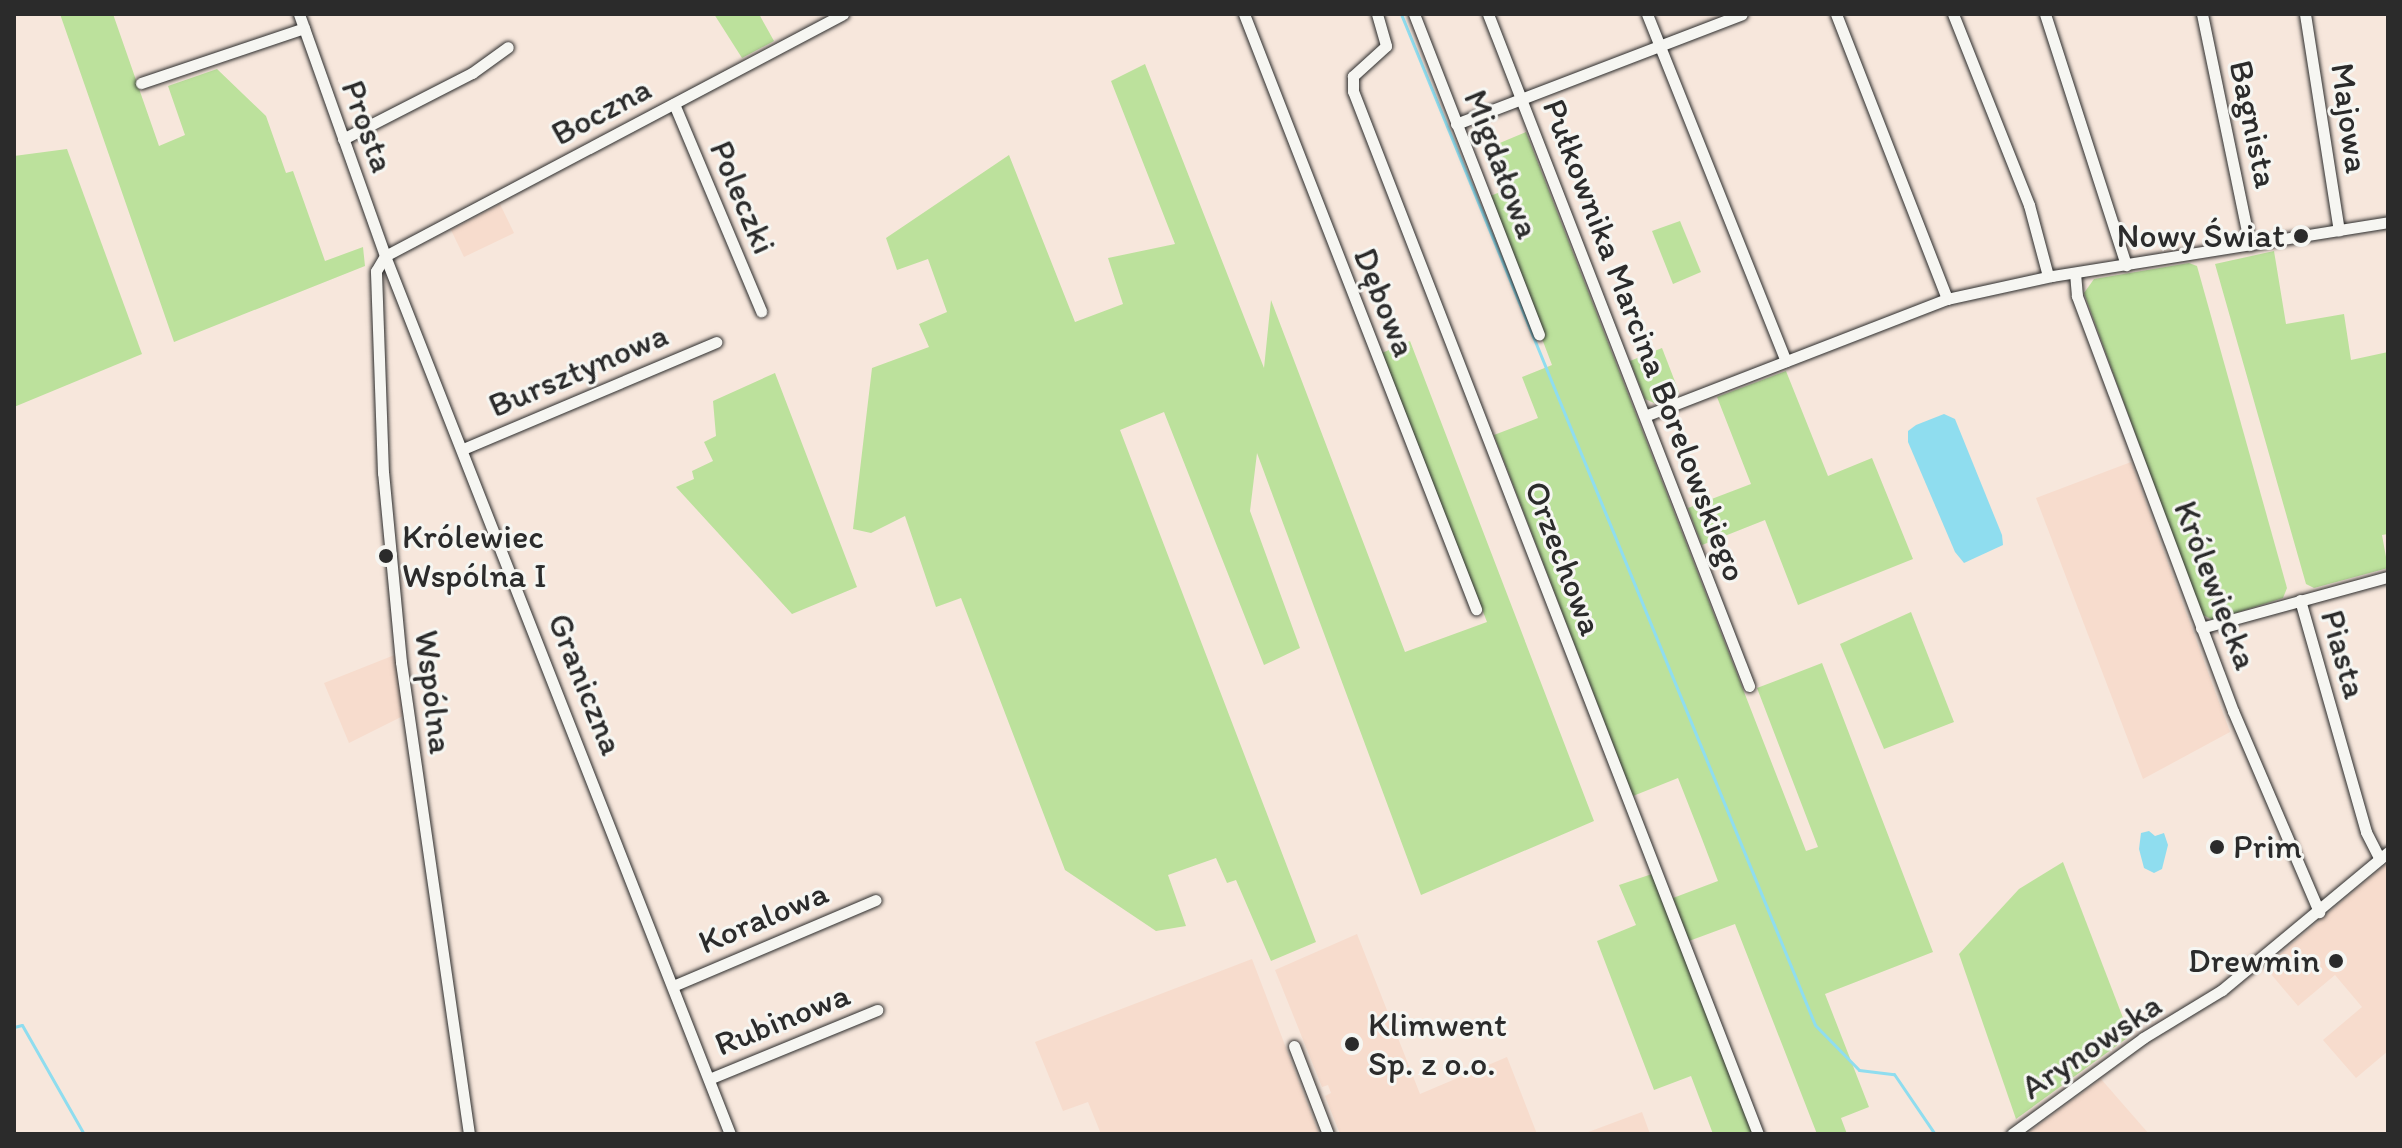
<!DOCTYPE html>
<meta charset="utf-8">
<style>
body{margin:0}
#map{position:relative;width:2402px;height:1148px;overflow:hidden;background:#f7e7dc;font-family:Itim,sans-serif}
div>[style]{position:absolute}
.built>*{inset:0;background:#f7dccd}
.green>*{inset:0;background:#bce19c}
.water>*{inset:0;background:#8fddef}
.stream>*{height:3px;margin:-1.5px;padding:0 1.5px;transform-origin:1.5px;border-radius:1.5px;background:#8fddef}
.roads{filter:drop-shadow(0 0 2px #2b2b2b) drop-shadow(0 0 2px #2b2b2b)}
.minor>*{height:11px;margin:-5.5px;padding:0 5.5px;transform-origin:5.5px;border-radius:5.5px;background:#f6f6f2}
.dots>*{width:22px;height:22px;translate:-50% -50%;box-sizing:border-box;border:4px solid #f6f6f2;border-radius:50%}
span{translate:-50% -50%;white-space:nowrap;text-align:center;line-height:1.15;-webkit-text-stroke:6px #f6f6f2;paint-order:stroke}
.street-label{font-size:34px;color:#2b2b2b}
.poi-label{font-size:34px;color:#2b2b2b}
.right{translate:-100% -50%;text-align:right}
.left{translate:0 -50%;text-align:left}
.frame{position:absolute;inset:0;border:16px solid #2b2b2b;pointer-events:none}
</style>
<div id="map">
<div class="built">
<div style="clip-path:polygon(500px 204px,514px 233px,464px 257px,451px 230px)"></div>
<div style="clip-path:polygon(2131px 462px,2230px 732px,2143px 779px,2036px 498px)"></div>
<div style="clip-path:polygon(397px 654px,403px 716px,349px 743px,324px 683px)"></div>
<div style="clip-path:polygon(2388px 862px,2388px 1051px,2356px 1078px,2323px 1040px,2362px 1007px,2335px 975px,2298px 1006px,2265px 967px)"></div>
<div style="clip-path:polygon(1357px 934px,1420px 1094px,1507px 1057px,1537px 1134px,1340px 1134px,1325px 1096px,1331px 1093px,1328px 1085px,1322px 1087px,1275px 970px)"></div>
<div style="clip-path:polygon(1252px 959px,1319px 1134px,1101px 1134px,1088px 1102px,1063px 1111px,1035px 1042px)"></div>
<div style="clip-path:polygon(2101px 1079px,2149px 1134px,2029px 1134px,2029px 1132px)"></div>
<div style="clip-path:polygon(1642px 1112px,1650px 1134px,1583px 1134px)"></div>
</div>
<div class="green">
<div style="clip-path:polygon(60px 14px,113px 14px,159px 146px,185px 135px,168px 86px,217px 69px,266px 116px,286px 173px,293px 171px,325px 261px,363px 247px,365px 266px,174px 342px)"></div>
<div style="clip-path:polygon(714px 14px,759px 14px,774px 41px,742px 58px)"></div>
<div style="clip-path:polygon(1145px 64px,1264px 368px,1271px 300px,1405px 652px,1487px 622px,1382px 353px,1410px 341px,1594px 821px,1421px 895px,1257px 453px,1250px 511px,1300px 648px,1264px 665px,1164px 412px,1120px 430px,1316px 942px,1271px 961px,1236px 880px,1227px 883px,1216px 858px,1168px 875px,1186px 926px,1156px 931px,1065px 870px,961px 598px,936px 607px,905px 516px,871px 533px,853px 529px,872px 368px,929px 347px,919px 324px,947px 312px,928px 259px,897px 270px,886px 238px,1009px 155px,1075px 322px,1123px 304px,1108px 258px,1175px 244px,1111px 81px)"></div>
<div style="clip-path:polygon(1526px 132px,1806px 851px,1818px 847px,1757px 688px,1822px 663px,1933px 952px,1825px 994px,1869px 1107px,1841px 1118px,1847px 1134px,1817px 1134px,1735px 924px,1689px 941px,1673px 898px,1718px 881px,1702px 839px,1678px 778px,1633px 796px,1494px 435px,1538px 418px,1522px 377px,1552px 365px,1488px 197px,1512px 187px,1495px 145px)"></div>
<div style="clip-path:polygon(67px 149px,142px 354px,14px 407px,14px 156px)"></div>
<div style="clip-path:polygon(1680px 221px,1701px 272px,1673px 284px,1652px 231px)"></div>
<div style="clip-path:polygon(2274px 251px,2286px 324px,2344px 314px,2351px 360px,2388px 352px,2388px 534px,2382px 535px,2388px 568px,2314px 588px,2306px 584px,2215px 264px)"></div>
<div style="clip-path:polygon(2189px 263px,2197px 266px,2287px 588px,2283px 598px,2213px 620px,2201px 614px,2084px 293px,2094px 279px)"></div>
<div style="clip-path:polygon(1662px 348px,1679px 392px,1654px 403px,1645px 399px,1630px 361px)"></div>
<div style="clip-path:polygon(1786px 371px,1828px 476px,1872px 458px,1913px 559px,1798px 605px,1765px 520px,1702px 545px,1688px 508px,1751px 484px,1717px 397px)"></div>
<div style="clip-path:polygon(775px 373px,857px 587px,792px 614px,676px 487px,694px 479px,692px 471px,713px 461px,704px 442px,716px 436px,713px 401px)"></div>
<div style="clip-path:polygon(1911px 612px,1954px 722px,1884px 749px,1840px 644px)"></div>
<div style="clip-path:polygon(2063px 862px,2130px 1036px,2016px 1119px,1959px 954px,2019px 889px)"></div>
<div style="clip-path:polygon(1652px 874px,1753px 1134px,1713px 1134px,1691px 1076px,1654px 1090px,1597px 941px,1636px 925px,1619px 885px)"></div>
</div>
<div class="water">
<div style="clip-path:polygon(1944px 414px,1955px 419px,2002px 535px,2003px 545px,1964px 563px,1955px 552px,1908px 442px,1908px 431px,1916px 425px)"></div>
<div style="clip-path:polygon(2149px 831px,2155px 836px,2164px 833px,2168px 845px,2162px 869px,2154px 873px,2144px 868px,2139px 849px,2141px 833px)"></div>
</div>
<div class="stream">
<div style="left:1401px;top:14px;width:1092px;rotate:67.73deg"></div>
<div style="left:1815px;top:1025px;width:63px;rotate:45.6deg"></div>
<div style="left:1859px;top:1070px;width:35px;rotate:7deg"></div>
<div style="left:1894px;top:1074px;width:73px;rotate:55.7deg"></div>
<div style="left:14px;top:1027px;width:8px;rotate:-14deg"></div>
<div style="left:22px;top:1025px;width:125px;rotate:60.4deg"></div>
</div>
<div class="roads">
<div class="minor">
<div style="left:299px;top:14px;width:257px;rotate:70.4deg"></div>
<div style="left:385px;top:256px;width:943px;rotate:68.55deg"></div>
<div style="left:1244px;top:14px;width:639px;rotate:68.7deg"></div>
<div style="left:1377px;top:14px;width:33px;rotate:74deg"></div>
<div style="left:1386px;top:46px;width:45px;rotate:137.7deg"></div>
<div style="left:1353px;top:76px;width:15px;rotate:90deg"></div>
<div style="left:1353px;top:91px;width:1119px;rotate:68.78deg"></div>
<div style="left:1414px;top:14px;width:344px;rotate:68.7deg"></div>
<div style="left:1488px;top:14px;width:721px;rotate:68.77deg"></div>
<div style="left:1647px;top:14px;width:374px;rotate:68.2deg"></div>
<div style="left:1836px;top:14px;width:306px;rotate:68.7deg"></div>
<div style="left:1953px;top:14px;width:206px;rotate:68.3deg"></div>
<div style="left:2029px;top:205px;width:73px;rotate:75deg"></div>
<div style="left:2045px;top:14px;width:264px;rotate:72.1deg"></div>
<div style="left:2202px;top:14px;width:236px;rotate:78.3deg"></div>
<div style="left:2305px;top:14px;width:219px;rotate:81.1deg"></div>
<div style="left:141px;top:83px;width:172px;rotate:-18.6deg"></div>
<div style="left:674px;top:104px;width:225px;rotate:67.2deg"></div>
<div style="left:1456px;top:124px;width:306px;rotate:-21deg"></div>
<div style="left:343px;top:139px;width:145px;rotate:-27.1deg"></div>
<div style="left:472px;top:73px;width:44px;rotate:-35.8deg"></div>
<div style="left:2075px;top:273px;width:23px;rotate:85deg"></div>
<div style="left:2077px;top:296px;width:443px;rotate:69.4deg"></div>
<div style="left:2233px;top:711px;width:219px;rotate:66.8deg"></div>
<div style="left:1645px;top:416px;width:324px;rotate:-21.2deg"></div>
<div style="left:1947px;top:299px;width:107px;rotate:-12.4deg"></div>
<div style="left:2052px;top:276px;width:340px;rotate:-9.1deg"></div>
<div style="left:463px;top:449px;width:275px;rotate:-22.9deg"></div>
<div style="left:2300px;top:600px;width:241px;rotate:74.1deg"></div>
<div style="left:2366px;top:832px;width:30px;rotate:63deg"></div>
<div style="left:2201px;top:628px;width:194px;rotate:-15.3deg"></div>
<div style="left:673px;top:986px;width:220px;rotate:-23deg"></div>
<div style="left:1294px;top:1046px;width:94px;rotate:68.9deg"></div>
<div style="left:709px;top:1079px;width:182px;rotate:-22.3deg"></div>
<div style="left:469px;top:1134px;width:477px;rotate:-98.2deg"></div>
<div style="left:401px;top:662px;width:190px;rotate:-95.4deg"></div>
<div style="left:383px;top:473px;width:202px;rotate:-92deg"></div>
<div style="left:376px;top:271px;width:17px;rotate:-59deg"></div>
<div style="left:385px;top:256px;width:518px;rotate:-27.85deg"></div>
<div style="left:2012px;top:1134px;width:162px;rotate:-36.2deg"></div>
<div style="left:2143px;top:1038px;width:92px;rotate:-31.3deg"></div>
<div style="left:2222px;top:990px;width:216px;rotate:-39.7deg"></div>
</div>
</div>
<div class="dots">
<div style="left:2301px;top:236px;background:#2b2b2b"></div>
<div style="left:386px;top:556px;background:#2b2b2b"></div>
<div style="left:2217px;top:847px;background:#2b2b2b"></div>
<div style="left:2336px;top:961px;background:#2b2b2b"></div>
<div style="left:1352px;top:1044px;background:#2b2b2b"></div>
</div>
<div class="street-label">
<span style="left:601px;top:111px;rotate:-28deg">Boczna</span>
<span style="left:2350px;top:118px;rotate:82deg">Majowa</span>
<span style="left:2254px;top:124px;rotate:78deg">Bagnista</span>
<span style="left:368px;top:126px;rotate:70deg">Prosta</span>
<span style="left:1502px;top:164px;rotate:69deg">Migdałowa</span>
<span style="left:743px;top:197px;rotate:67deg">Poleczki</span>
<span style="left:1385px;top:302px;rotate:68deg">Dębowa</span>
<span style="left:1645px;top:340px;rotate:69deg">Pułkownika Marcina Borelowskiego</span>
<span style="left:578px;top:370px;rotate:-23deg">Bursztynowa</span>
<span style="left:1564px;top:558px;rotate:69deg">Orzechowa</span>
<span style="left:2216px;top:585px;rotate:69deg">Królewiecka</span>
<span style="left:2344px;top:654px;rotate:74deg">Piasta</span>
<span style="left:586px;top:684px;rotate:68deg">Graniczna</span>
<span style="left:434px;top:692px;rotate:83deg">Wspólna</span>
<span style="left:763px;top:917px;rotate:-23deg">Koralowa</span>
<span style="left:782px;top:1019px;rotate:-22deg">Rubinowa</span>
<span style="left:2091px;top:1046px;rotate:-34deg">Arynowska</span>
</div>
<div class="poi-label">
<span class="right" style="left:2285px;top:236px">Nowy Świat</span>
<span class="left" style="left:402px;top:556px">Królewiec<br>Wspólna I</span>
<span class="left" style="left:2233px;top:847px">Prim</span>
<span class="right" style="left:2320px;top:961px">Drewmin</span>
<span class="left" style="left:1368px;top:1044px">Klimwent<br>Sp. z o.o.</span>
</div>
<div class="frame"></div>
</div>
